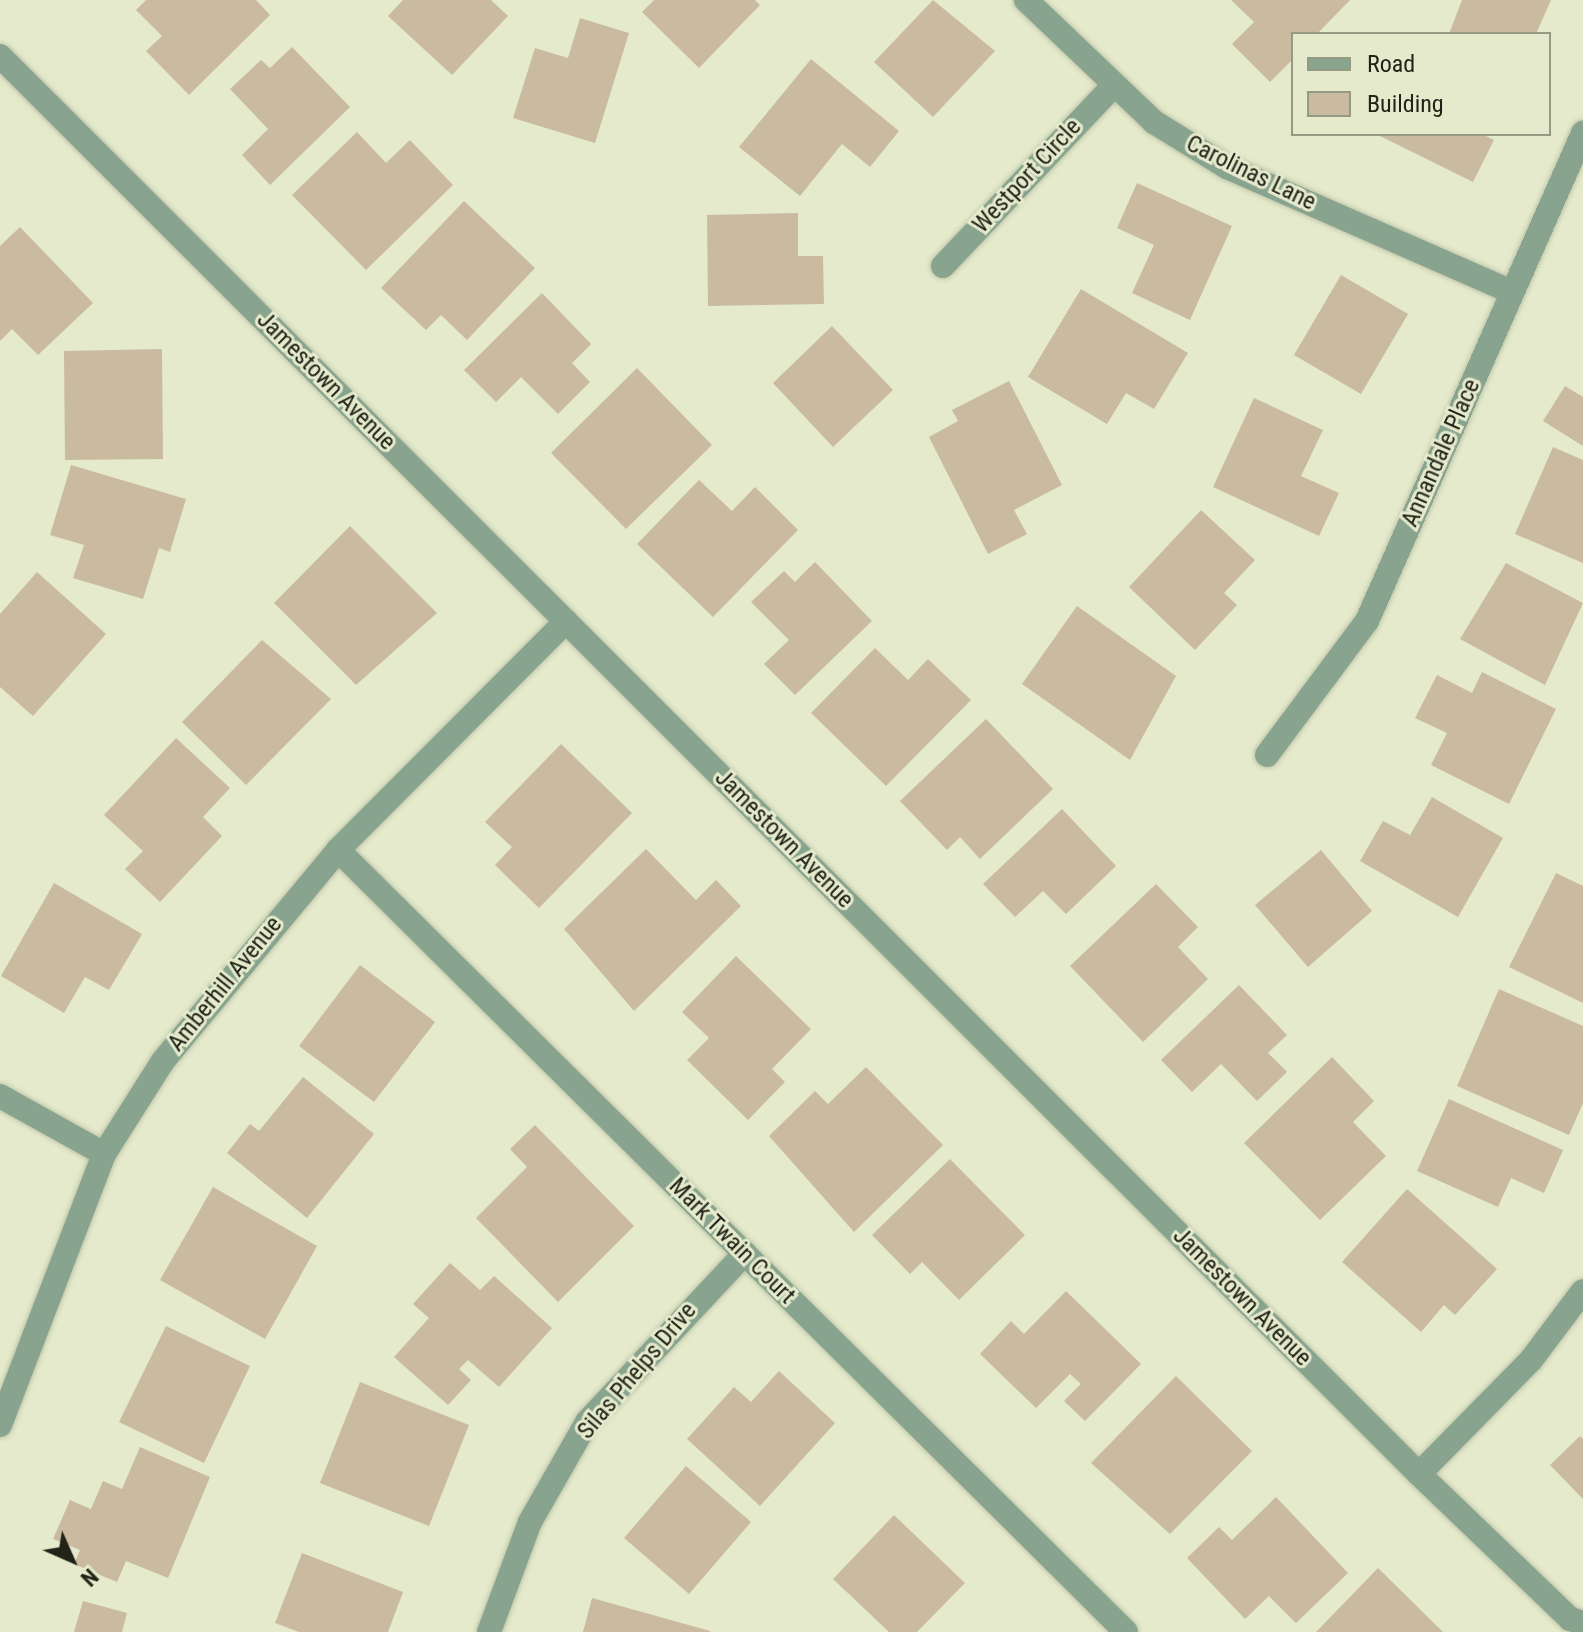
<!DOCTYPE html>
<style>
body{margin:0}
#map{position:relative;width:1583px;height:1632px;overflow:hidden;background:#e4eacb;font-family:"Roboto Condensed",sans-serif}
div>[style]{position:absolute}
.building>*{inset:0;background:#cabba0}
.roads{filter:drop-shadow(0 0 2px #c1c6ab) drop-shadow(0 0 2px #c1c6ab)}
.street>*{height:24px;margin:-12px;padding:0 12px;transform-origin:12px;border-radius:12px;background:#89a48e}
span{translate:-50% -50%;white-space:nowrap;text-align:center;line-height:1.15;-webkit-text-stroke:6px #e4eacb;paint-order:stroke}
.street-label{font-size:24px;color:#212318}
.legend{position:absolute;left:1291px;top:32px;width:260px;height:104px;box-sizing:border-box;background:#e4eacb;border:2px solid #969a83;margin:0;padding:10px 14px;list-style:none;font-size:24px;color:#212318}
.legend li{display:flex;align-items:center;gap:16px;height:40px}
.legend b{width:40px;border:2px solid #969a83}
.north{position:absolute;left:32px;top:1520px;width:80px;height:80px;-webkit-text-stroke:6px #e4eacb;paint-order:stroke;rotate:135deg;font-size:22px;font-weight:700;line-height:32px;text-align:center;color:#212318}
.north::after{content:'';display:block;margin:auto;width:28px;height:36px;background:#212318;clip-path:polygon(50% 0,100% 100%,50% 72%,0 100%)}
</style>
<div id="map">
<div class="building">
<div style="clip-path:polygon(146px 0,256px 0,270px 15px,189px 95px,146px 51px,162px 36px,136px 10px)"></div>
<div style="clip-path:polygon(403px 0,491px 0,508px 16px,452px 75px,388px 16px)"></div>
<div style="clip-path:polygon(654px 0,755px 0,760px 5px,699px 68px,642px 12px)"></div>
<div style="clip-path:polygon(933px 0,995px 51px,933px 117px,874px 62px)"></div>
<div style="clip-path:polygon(1231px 0,1350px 0,1317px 34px,1293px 34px,1293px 59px,1270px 82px,1232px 44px,1254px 22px)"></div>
<div style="clip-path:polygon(1462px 0,1551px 0,1536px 34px,1449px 34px)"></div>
<div style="clip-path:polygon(580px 18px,629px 33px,595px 143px,513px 118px,535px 48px,568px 58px)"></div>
<div style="clip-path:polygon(292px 47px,350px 107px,270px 185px,242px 155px,268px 129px,230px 89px,261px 60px,270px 68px)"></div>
<div style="clip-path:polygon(811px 59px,899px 131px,870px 167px,842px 144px,800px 196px,739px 147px)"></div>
<div style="clip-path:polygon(357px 132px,386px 163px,410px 140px,453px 185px,366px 270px,292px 195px)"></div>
<div style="clip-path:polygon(1376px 134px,1482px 134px,1494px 140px,1473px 182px)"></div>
<div style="clip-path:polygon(1137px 183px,1232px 226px,1190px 320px,1132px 293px,1154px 245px,1117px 228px)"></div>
<div style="clip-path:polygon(464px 201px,535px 268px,467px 340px,441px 315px,426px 330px,381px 288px)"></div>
<div style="clip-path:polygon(798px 213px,798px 256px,823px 256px,824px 304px,708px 306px,707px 215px)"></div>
<div style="clip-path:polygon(20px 227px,93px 303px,38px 355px,12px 329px,0 341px,0 246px)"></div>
<div style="clip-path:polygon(1341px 275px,1408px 314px,1361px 394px,1294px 355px)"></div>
<div style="clip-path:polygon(1081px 289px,1188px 353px,1154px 409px,1126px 393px,1107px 424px,1028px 377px)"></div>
<div style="clip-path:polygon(542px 293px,591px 344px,572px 363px,590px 382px,558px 414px,521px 377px,496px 402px,464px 370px)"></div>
<div style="clip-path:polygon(832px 326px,893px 390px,833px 447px,773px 383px)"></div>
<div style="clip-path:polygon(162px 349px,163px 459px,65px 460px,64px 351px)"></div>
<div style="clip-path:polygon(637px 368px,712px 445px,626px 529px,551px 453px)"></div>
<div style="clip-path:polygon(1009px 381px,1062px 485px,1014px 510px,1027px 534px,988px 554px,929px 437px,958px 421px,952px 410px)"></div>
<div style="clip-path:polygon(1565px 386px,1583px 397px,1583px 446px,1543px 421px)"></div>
<div style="clip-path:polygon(1254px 398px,1323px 430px,1301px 476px,1339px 493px,1319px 536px,1213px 487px)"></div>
<div style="clip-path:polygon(1553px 447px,1583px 460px,1583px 563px,1515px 534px)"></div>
<div style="clip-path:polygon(71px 465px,186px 499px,170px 552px,159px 548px,143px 599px,73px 578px,84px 545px,50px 535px)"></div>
<div style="clip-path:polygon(699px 480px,732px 511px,755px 487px,798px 530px,713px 617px,637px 544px)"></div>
<div style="clip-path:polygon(1201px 510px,1255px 560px,1224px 593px,1237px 605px,1195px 650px,1129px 587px)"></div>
<div style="clip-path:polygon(350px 526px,437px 613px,356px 685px,274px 603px)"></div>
<div style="clip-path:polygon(815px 562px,872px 621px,795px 695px,764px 664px,789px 640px,751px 602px,784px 571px,795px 582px)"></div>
<div style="clip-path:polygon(1506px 563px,1583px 603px,1545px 685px,1460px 639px)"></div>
<div style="clip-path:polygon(37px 572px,106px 634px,33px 716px,0 687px,0 614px)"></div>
<div style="clip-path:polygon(1077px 606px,1176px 676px,1130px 760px,1022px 684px)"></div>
<div style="clip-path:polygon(262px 640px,331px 699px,246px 785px,182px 722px)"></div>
<div style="clip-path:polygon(875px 648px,908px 680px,928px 659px,971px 700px,886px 786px,811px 713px)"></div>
<div style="clip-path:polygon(1482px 672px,1556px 709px,1509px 804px,1431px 765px,1447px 733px,1415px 718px,1437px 675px,1472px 693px)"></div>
<div style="clip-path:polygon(986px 719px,1053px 789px,980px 859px,960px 837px,947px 850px,900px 801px)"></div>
<div style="clip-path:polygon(176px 738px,230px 788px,203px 817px,222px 836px,160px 902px,125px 869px,143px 851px,104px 815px)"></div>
<div style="clip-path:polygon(561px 744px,632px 813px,539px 908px,495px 865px,512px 847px,485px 822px)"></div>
<div style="clip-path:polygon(1432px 797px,1503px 838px,1458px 917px,1360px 861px,1383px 821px,1410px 835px)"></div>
<div style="clip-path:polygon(1062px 809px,1116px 866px,1066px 914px,1043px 891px,1015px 917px,983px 884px)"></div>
<div style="clip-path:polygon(646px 849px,696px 900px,716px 880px,741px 906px,634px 1011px,564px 929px)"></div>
<div style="clip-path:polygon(1321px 850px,1372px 911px,1308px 967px,1255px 905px)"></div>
<div style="clip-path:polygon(1556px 873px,1583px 886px,1583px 1003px,1509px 967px)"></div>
<div style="clip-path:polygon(54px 883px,142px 934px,109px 990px,85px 977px,64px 1013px,1px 976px)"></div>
<div style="clip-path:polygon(1156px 884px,1198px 927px,1178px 947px,1208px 979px,1143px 1042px,1070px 966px)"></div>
<div style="clip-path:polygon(736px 956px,811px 1029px,772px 1069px,785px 1082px,748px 1120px,687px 1060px,709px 1038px,682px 1012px)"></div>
<div style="clip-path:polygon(360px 965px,435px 1022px,374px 1102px,299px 1046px)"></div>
<div style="clip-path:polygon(1239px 985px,1287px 1035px,1268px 1053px,1287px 1072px,1257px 1101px,1221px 1064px,1192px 1092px,1161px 1060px)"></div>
<div style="clip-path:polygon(1499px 989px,1583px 1026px,1583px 1103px,1569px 1135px,1457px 1086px)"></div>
<div style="clip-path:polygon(1332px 1057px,1374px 1101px,1353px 1122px,1386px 1156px,1320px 1220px,1244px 1143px)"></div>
<div style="clip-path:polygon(866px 1067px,943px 1145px,854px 1232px,769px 1136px,815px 1091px,828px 1104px)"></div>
<div style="clip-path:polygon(303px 1077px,374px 1134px,307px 1218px,227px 1153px,250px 1124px,259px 1131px)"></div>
<div style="clip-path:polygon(1449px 1099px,1563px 1150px,1544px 1193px,1511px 1178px,1498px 1207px,1417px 1171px)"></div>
<div style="clip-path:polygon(535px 1125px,634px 1226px,558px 1302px,476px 1218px,527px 1167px,510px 1149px)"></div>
<div style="clip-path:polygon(950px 1159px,1025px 1235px,959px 1300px,922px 1262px,910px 1274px,872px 1235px)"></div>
<div style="clip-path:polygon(213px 1187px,317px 1246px,265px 1339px,160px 1280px)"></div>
<div style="clip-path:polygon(1407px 1189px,1497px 1269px,1455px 1315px,1444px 1305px,1421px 1332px,1342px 1262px)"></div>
<div style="clip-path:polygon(450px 1263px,480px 1290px,494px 1276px,552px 1328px,499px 1387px,468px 1360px,459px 1369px,471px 1380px,448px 1405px,394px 1357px,429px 1318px,413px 1304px)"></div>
<div style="clip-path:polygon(1066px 1291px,1141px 1364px,1085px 1421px,1064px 1401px,1081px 1384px,1070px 1374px,1036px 1408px,980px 1354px,1011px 1321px,1024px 1334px)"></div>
<div style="clip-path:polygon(166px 1326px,250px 1366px,204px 1463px,119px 1422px)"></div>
<div style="clip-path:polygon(779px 1371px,835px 1423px,760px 1506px,687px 1439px,734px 1387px,751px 1402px)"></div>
<div style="clip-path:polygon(1176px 1376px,1252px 1451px,1170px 1534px,1091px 1463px)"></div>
<div style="clip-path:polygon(360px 1382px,469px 1425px,429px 1526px,320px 1483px)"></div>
<div style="clip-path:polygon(1580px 1436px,1583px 1439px,1583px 1499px,1550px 1465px)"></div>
<div style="clip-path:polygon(140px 1447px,210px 1477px,168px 1578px,126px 1561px,117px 1582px,74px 1564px,80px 1550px,53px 1539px,70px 1500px,91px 1509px,103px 1481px,122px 1489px)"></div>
<div style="clip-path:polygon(686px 1466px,751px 1522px,689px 1594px,624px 1538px)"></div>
<div style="clip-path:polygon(1276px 1497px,1348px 1573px,1296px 1623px,1269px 1596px,1245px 1619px,1187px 1558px,1219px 1527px,1232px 1540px)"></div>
<div style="clip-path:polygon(894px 1515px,965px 1583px,917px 1632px,889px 1632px,833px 1579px)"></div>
<div style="clip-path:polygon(302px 1553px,403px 1592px,388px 1632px,299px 1632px,275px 1623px)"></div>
<div style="clip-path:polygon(1378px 1568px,1443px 1632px,1316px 1632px)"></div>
<div style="clip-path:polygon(592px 1598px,710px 1631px,710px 1632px,583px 1632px)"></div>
<div style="clip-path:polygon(83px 1601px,127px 1613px,122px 1632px,74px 1632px)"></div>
</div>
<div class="roads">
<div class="street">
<div style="left:1026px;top:0;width:177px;rotate:43.6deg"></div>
<div style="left:1154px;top:122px;width:86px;rotate:31.7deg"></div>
<div style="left:1227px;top:167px;width:311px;rotate:23.7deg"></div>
<div style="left:0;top:56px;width:2006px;rotate:44.98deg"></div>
<div style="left:1419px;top:1474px;width:209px;rotate:43.8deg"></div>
<div style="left:1570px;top:1619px;width:14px;rotate:17deg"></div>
<div style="left:943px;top:266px;width:246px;rotate:-46.6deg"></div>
<div style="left:1267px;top:755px;width:167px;rotate:-53.3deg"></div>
<div style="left:1367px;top:621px;width:534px;rotate:-66.12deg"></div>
<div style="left:338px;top:850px;width:1110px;rotate:44.78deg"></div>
<div style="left:0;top:1096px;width:119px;rotate:29.1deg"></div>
<div style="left:0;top:1425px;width:290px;rotate:-69deg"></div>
<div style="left:104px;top:1154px;width:110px;rotate:-57.6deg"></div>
<div style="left:163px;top:1061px;width:274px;rotate:-50.3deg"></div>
<div style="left:338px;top:850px;width:323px;rotate:-45.1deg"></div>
<div style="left:1419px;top:1474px;width:160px;rotate:-45.5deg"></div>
<div style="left:1531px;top:1360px;width:86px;rotate:-53deg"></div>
<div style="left:489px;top:1632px;width:117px;rotate:-69.6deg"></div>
<div style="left:530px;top:1522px;width:115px;rotate:-60.3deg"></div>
<div style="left:587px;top:1422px;width:231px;rotate:-46.9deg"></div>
</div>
</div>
<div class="street-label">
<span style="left:1251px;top:173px;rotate:26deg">Carolinas Lane</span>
<span style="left:1027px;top:176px;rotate:-47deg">Westport Circle</span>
<span style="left:326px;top:381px;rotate:45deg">Jamestown Avenue</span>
<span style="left:1441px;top:453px;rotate:-66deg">Annandale Place</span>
<span style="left:784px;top:839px;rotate:45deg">Jamestown Avenue</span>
<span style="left:225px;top:984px;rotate:-51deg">Amberhill Avenue</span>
<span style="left:732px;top:1241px;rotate:45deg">Mark Twain Court</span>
<span style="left:1242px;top:1297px;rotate:45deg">Jamestown Avenue</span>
<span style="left:637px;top:1371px;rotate:-50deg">Silas Phelps Drive</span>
</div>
<ul class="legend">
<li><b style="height:10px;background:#89a48e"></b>Road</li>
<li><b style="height:22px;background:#cabba0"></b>Building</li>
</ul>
<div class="north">N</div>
</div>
